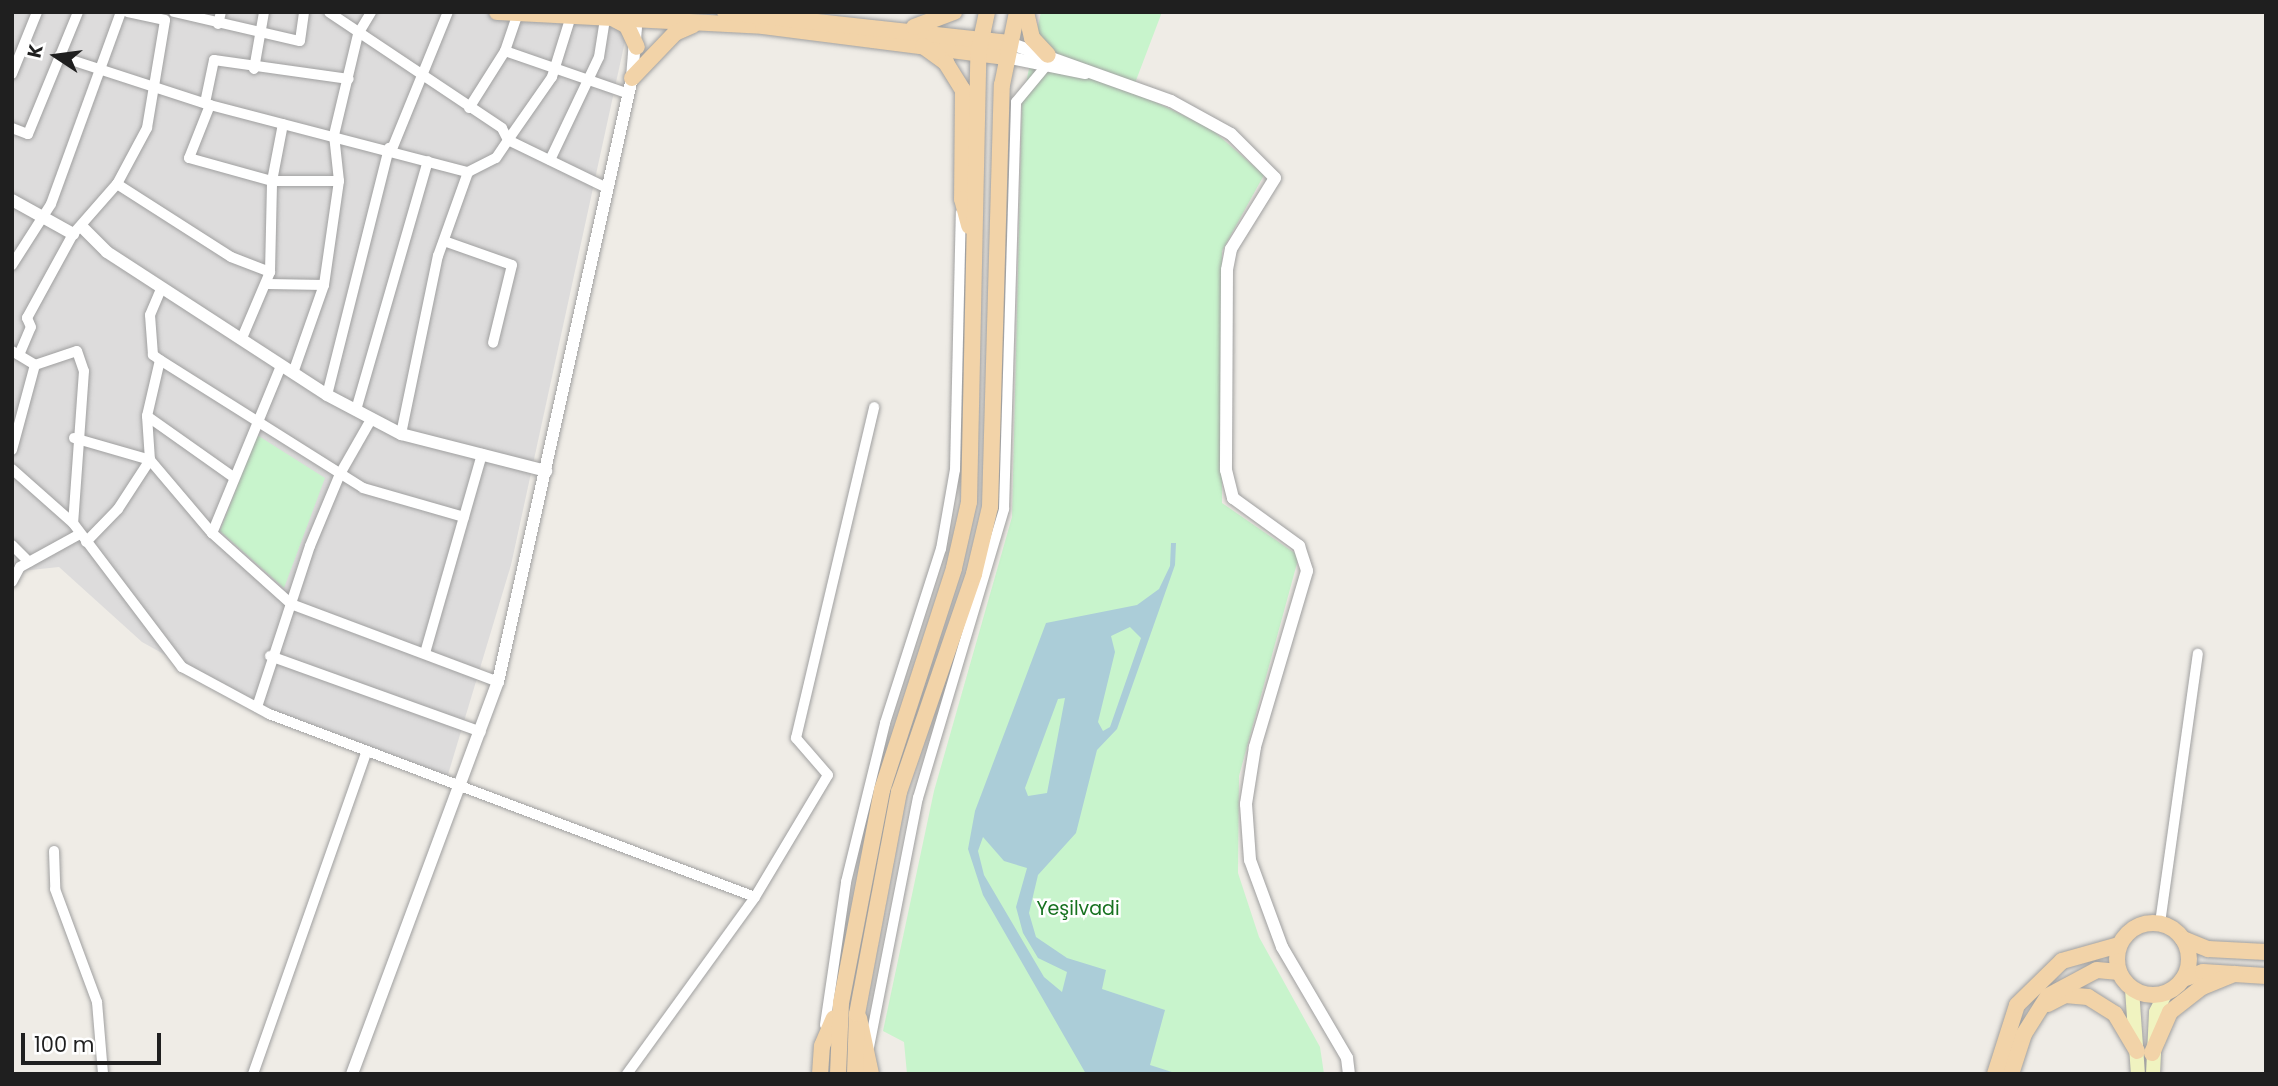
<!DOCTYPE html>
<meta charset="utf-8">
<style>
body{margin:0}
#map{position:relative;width:2278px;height:1086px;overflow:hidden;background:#efece6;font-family:Poppins,sans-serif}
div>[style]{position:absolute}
.residential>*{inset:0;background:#dddcdc}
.park>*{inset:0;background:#c8f4cc}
.water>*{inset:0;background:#abcdd8}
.roads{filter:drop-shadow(0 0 2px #a0a0a0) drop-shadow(0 0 2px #a0a0a0)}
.minor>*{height:10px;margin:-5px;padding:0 5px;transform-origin:5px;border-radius:5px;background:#fff}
.tertiary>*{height:12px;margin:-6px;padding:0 6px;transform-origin:6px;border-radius:6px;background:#fff}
.secondary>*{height:14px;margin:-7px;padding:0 7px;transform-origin:7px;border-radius:7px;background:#f0f3c0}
.primary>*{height:16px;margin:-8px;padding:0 8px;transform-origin:8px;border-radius:8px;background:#f2d3a8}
.primary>.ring{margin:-8px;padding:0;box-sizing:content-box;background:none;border:16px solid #f2d3a8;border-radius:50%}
span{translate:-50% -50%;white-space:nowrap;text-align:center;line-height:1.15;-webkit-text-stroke:5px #fff;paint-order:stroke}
.park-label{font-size:19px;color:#177220}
.frame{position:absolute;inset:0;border:14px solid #1f1f1f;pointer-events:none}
.north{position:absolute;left:21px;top:21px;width:70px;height:70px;-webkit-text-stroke:5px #fff;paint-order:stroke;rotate:283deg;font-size:19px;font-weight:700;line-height:28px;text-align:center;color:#1f1f1f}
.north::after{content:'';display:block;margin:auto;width:24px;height:32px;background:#1f1f1f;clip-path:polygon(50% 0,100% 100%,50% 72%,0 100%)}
.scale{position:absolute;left:21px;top:1033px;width:140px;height:32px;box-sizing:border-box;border:4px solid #1f1f1f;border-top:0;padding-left:9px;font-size:21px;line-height:24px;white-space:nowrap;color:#1f1f1f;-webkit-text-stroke:5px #fff;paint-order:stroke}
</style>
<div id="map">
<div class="residential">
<div style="clip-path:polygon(12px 12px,593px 12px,594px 23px,627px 32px,511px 565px,447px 778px,271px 714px,142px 642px,59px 567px,21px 571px,12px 586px)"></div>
</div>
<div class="park">
<div style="clip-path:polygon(1041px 12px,1162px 12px,1132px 91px,1210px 128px,1264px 175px,1222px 251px,1222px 503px,1299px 556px,1239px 776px,1238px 873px,1259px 937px,1320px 1047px,1324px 1074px,907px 1074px,904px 1042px,883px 1031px,934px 791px,1012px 517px,1022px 102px)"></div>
<div style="clip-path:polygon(257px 435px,325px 478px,284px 588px,220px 531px)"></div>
</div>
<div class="water">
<div style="clip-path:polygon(evenodd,1171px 543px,1176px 543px,1175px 565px,1117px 729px,1097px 750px,1076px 833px,1038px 875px,1029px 913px,1036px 937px,1067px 958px,1106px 970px,1102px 989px,1165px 1010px,1150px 1065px,1175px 1073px,1086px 1074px,983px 895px,968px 849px,975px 811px,1046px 623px,1137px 605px,1159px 589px,1170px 566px,1171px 543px,1130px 627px,1141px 638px,1110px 727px,1103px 731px,1098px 722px,1115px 652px,1111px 636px,1130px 627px,1171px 543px,1065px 698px,1047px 793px,1028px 796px,1025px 788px,1058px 699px,1065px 698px,1171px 543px,983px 837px,1004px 861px,1027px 868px,1016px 907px,1023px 933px,1038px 958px,1067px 972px,1062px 992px,1044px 977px,984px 875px,978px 851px,983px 837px)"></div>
</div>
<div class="roads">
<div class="minor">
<div style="left:174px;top:12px;width:129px;rotate:13deg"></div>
<div style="left:300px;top:41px;width:29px;rotate:-82deg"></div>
<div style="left:571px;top:16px;width:64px;rotate:107.3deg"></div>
<div style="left:552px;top:77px;width:77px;rotate:124.9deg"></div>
<div style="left:508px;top:140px;width:110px;rotate:25.9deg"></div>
<div style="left:218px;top:24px;width:12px;rotate:-76deg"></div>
<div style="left:505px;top:51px;width:131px;rotate:19.1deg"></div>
<div style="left:59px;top:56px;width:159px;rotate:18deg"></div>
<div style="left:210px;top:105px;width:267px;rotate:14.6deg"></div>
<div style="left:468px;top:172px;width:31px;rotate:-27deg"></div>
<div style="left:496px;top:158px;width:22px;rotate:-56deg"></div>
<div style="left:508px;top:140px;width:13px;rotate:-117deg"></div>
<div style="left:502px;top:128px;width:208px;rotate:-146.2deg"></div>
<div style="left:254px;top:69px;width:58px;rotate:-80deg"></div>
<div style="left:12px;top:74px;width:67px;rotate:-68deg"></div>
<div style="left:205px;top:103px;width:44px;rotate:-78.2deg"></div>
<div style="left:214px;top:60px;width:136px;rotate:8deg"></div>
<div style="left:210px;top:105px;width:57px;rotate:111.6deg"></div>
<div style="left:189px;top:158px;width:86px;rotate:15.5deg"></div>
<div style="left:272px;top:181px;width:67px"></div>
<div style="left:339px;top:181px;width:46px;rotate:-96.2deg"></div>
<div style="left:334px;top:135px;width:104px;rotate:-76.6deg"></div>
<div style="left:358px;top:34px;width:26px;rotate:-59deg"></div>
<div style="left:469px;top:108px;width:67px;rotate:-57.7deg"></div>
<div style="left:505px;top:51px;width:40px;rotate:-71.1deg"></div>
<div style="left:12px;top:128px;width:17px;rotate:21deg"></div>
<div style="left:28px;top:134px;width:132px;rotate:-67.7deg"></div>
<div style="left:392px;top:149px;width:148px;rotate:-67.8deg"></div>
<div style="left:550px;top:160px;width:114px;rotate:-64.6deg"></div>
<div style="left:599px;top:57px;width:39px;rotate:-81deg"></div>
<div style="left:117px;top:184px;width:135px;rotate:32.6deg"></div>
<div style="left:231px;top:257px;width:42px;rotate:21deg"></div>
<div style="left:444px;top:241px;width:72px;rotate:19.4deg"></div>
<div style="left:512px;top:265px;width:80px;rotate:103.7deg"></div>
<div style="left:12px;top:265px;width:72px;rotate:-57.4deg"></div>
<div style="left:51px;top:204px;width:204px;rotate:-70deg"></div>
<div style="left:268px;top:284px;width:56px;rotate:1deg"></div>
<div style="left:242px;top:338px;width:72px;rotate:-67deg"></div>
<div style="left:270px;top:272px;width:91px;rotate:-88.7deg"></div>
<div style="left:272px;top:181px;width:58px;rotate:-79.1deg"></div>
<div style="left:12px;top:351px;width:27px;rotate:31deg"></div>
<div style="left:19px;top:355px;width:30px;rotate:-67deg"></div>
<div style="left:31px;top:327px;width:10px;rotate:-114deg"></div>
<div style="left:27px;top:318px;width:96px;rotate:-61.3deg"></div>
<div style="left:73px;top:234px;width:67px;rotate:-48.7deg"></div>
<div style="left:117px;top:184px;width:64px;rotate:-61.8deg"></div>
<div style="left:147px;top:128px;width:109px;rotate:-80.5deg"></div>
<div style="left:165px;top:20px;width:38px;rotate:-168deg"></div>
<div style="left:160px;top:360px;width:240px;rotate:32.2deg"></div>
<div style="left:363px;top:488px;width:105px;rotate:16deg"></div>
<div style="left:35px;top:365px;width:44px;rotate:-18.4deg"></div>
<div style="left:77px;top:351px;width:21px;rotate:71deg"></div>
<div style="left:84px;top:371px;width:152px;rotate:94.1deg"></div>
<div style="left:281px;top:366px;width:181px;rotate:112.4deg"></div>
<div style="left:212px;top:533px;width:106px;rotate:41.9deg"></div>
<div style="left:291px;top:604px;width:221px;rotate:20.6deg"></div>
<div style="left:293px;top:373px;width:93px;rotate:-70.6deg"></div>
<div style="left:324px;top:285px;width:105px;rotate:-81.8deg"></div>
<div style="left:327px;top:395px;width:255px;rotate:-75.9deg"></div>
<div style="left:356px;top:410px;width:259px;rotate:-73.9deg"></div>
<div style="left:147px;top:416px;width:105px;rotate:35.3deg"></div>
<div style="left:401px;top:434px;width:182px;rotate:-78.3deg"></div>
<div style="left:438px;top:256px;width:89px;rotate:-70.3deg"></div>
<div style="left:74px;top:438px;width:79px;rotate:16.1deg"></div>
<div style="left:150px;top:460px;width:96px;rotate:49.7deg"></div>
<div style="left:12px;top:450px;width:88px;rotate:-74.9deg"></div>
<div style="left:12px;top:469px;width:81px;rotate:41.5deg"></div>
<div style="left:73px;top:523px;width:181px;rotate:52.9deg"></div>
<div style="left:182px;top:667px;width:99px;rotate:28.4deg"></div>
<div style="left:269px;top:714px;width:519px;rotate:20.63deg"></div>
<div style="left:86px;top:542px;width:46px;rotate:-45.9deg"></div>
<div style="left:118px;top:509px;width:59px;rotate:-56.9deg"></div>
<div style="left:150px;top:460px;width:44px;rotate:-93.9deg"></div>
<div style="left:147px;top:416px;width:57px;rotate:-76.9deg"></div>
<div style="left:160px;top:360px;width:9px;rotate:-144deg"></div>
<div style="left:153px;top:355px;width:40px;rotate:-94.3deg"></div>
<div style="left:150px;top:315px;width:30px;rotate:-67deg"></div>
<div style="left:12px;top:545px;width:24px;rotate:45deg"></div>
<div style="left:12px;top:582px;width:17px;rotate:-62deg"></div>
<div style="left:20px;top:567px;width:68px;rotate:-28.8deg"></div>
<div style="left:425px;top:653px;width:207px;rotate:-74deg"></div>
<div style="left:270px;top:656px;width:224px;rotate:19.8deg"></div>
<div style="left:257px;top:707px;width:169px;rotate:-71.8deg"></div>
<div style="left:310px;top:546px;width:78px;rotate:-67.4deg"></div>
<div style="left:340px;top:474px;width:64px;rotate:-60.3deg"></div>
<div style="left:54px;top:851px;width:38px;rotate:88deg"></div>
<div style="left:55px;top:889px;width:121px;rotate:69.6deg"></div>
<div style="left:97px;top:1002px;width:72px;rotate:85.2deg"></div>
<div style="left:2160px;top:923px;width:272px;rotate:-82deg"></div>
<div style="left:825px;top:1025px;width:145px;rotate:-81.6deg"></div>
<div style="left:846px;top:882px;width:164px;rotate:-76.2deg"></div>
<div style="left:885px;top:723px;width:183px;rotate:-72.2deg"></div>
<div style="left:941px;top:549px;width:80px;rotate:-80deg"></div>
<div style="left:955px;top:470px;width:257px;rotate:-88.7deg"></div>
<div style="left:869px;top:1047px;width:254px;rotate:-78.9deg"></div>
<div style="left:918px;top:798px;width:302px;rotate:-73.4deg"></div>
<div style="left:1004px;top:509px;width:407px;rotate:-88.3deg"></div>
<div style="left:1016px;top:102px;width:47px;rotate:-50.2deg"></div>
<div style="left:253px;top:1074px;width:340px;rotate:-70.6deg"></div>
<div style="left:627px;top:1074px;width:218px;rotate:-54.1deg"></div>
<div style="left:755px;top:897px;width:142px;rotate:-59.1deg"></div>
<div style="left:828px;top:775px;width:49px;rotate:-130.9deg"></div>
<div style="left:796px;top:738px;width:340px;rotate:-76.7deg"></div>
</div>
<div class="tertiary">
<div style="left:1009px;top:43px;width:172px;rotate:19.7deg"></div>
<div style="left:1171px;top:101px;width:68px;rotate:28.8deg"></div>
<div style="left:1231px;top:134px;width:62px;rotate:45deg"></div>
<div style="left:1275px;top:178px;width:84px;rotate:121.8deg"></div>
<div style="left:1231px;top:249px;width:21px;rotate:101deg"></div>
<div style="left:1227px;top:270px;width:200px;rotate:90.3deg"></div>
<div style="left:1226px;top:470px;width:29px;rotate:76deg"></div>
<div style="left:1233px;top:498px;width:82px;rotate:36deg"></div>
<div style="left:1299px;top:546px;width:26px;rotate:72deg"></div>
<div style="left:1307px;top:571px;width:184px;rotate:106.5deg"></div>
<div style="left:1255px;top:747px;width:58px;rotate:99deg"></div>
<div style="left:1246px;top:804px;width:56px;rotate:85.9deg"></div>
<div style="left:1250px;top:860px;width:93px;rotate:69.8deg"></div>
<div style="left:1282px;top:947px;width:129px;rotate:59.6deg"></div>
<div style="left:1347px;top:1058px;width:16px;rotate:83deg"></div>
<div style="left:1006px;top:57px;width:81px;rotate:11.4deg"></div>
<div style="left:12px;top:200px;width:70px;rotate:29.1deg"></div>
<div style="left:83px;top:228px;width:34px;rotate:45deg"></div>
<div style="left:107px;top:252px;width:262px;rotate:33deg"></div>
<div style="left:327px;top:395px;width:84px;rotate:27.8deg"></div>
<div style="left:401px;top:434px;width:150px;rotate:14.3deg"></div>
<div style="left:352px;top:1074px;width:418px;rotate:-69.6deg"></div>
<div style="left:498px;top:682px;width:619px;rotate:-77.49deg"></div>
<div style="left:632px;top:78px;width:64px;rotate:-85.5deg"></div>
</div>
<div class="secondary">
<div style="left:2132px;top:989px;width:85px;rotate:86deg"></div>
<div style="left:2153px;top:1074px;width:62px;rotate:-87.2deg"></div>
<div style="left:2156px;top:1012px;width:22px;rotate:-63deg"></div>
</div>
<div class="primary">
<div style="left:497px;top:12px;width:266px;rotate:3deg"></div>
<div style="left:763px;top:26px;width:245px;rotate:7.3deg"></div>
<div style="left:725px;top:12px;width:286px;rotate:6.2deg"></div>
<div style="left:1026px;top:12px;width:27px;rotate:77deg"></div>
<div style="left:1032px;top:38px;width:23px;rotate:47deg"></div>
<div style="left:614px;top:19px;width:15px;rotate:28deg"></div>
<div style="left:627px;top:26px;width:23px;rotate:65deg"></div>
<div style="left:914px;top:27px;width:43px;rotate:-20.6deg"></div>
<div style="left:923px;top:46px;width:29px;rotate:36deg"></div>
<div style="left:946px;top:63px;width:32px;rotate:58deg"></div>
<div style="left:963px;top:90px;width:109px;rotate:90.5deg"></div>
<div style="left:962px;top:199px;width:28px;rotate:75deg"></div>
<div style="left:632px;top:78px;width:62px;rotate:-46.3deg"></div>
<div style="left:675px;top:33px;width:20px;rotate:-24deg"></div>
<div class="ring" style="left:2117px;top:923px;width:56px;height:56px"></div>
<div style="left:2183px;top:939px;width:27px;rotate:22deg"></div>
<div style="left:2208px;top:949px;width:58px;rotate:3deg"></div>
<div style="left:2183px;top:979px;width:21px;rotate:-19deg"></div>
<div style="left:2203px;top:972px;width:63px;rotate:3.6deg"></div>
<div style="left:2048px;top:1004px;width:19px;rotate:-28deg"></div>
<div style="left:2065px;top:995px;width:23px;rotate:5deg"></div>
<div style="left:2088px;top:997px;width:32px;rotate:32deg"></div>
<div style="left:2115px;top:1014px;width:43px;rotate:59.3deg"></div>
<div style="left:859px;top:1018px;width:57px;rotate:77.9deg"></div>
<div style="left:2152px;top:1053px;width:45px;rotate:-66.3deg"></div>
<div style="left:2170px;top:1012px;width:41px;rotate:-38deg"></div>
<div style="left:2202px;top:987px;width:35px;rotate:-22deg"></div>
<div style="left:820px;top:1074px;width:28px;rotate:-86deg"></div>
<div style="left:822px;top:1046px;width:30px;rotate:-67deg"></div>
<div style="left:838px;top:1074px;width:71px;rotate:-87.6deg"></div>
<div style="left:841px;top:1003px;width:217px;rotate:-79.1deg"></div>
<div style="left:882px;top:790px;width:233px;rotate:-72deg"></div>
<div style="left:954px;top:568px;width:68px;rotate:-77.2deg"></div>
<div style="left:969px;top:502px;width:448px;rotate:-88.8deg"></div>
<div style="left:978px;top:54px;width:43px;rotate:-77.9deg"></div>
<div style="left:855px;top:1074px;width:60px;rotate:-88.1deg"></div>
<div style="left:857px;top:1014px;width:226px;rotate:-79.3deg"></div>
<div style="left:899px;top:792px;width:231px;rotate:-71deg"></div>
<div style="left:974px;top:574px;width:69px;rotate:-76.6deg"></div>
<div style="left:990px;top:507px;width:422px;rotate:-88.4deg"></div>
<div style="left:1002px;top:85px;width:75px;rotate:-78.4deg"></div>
<div style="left:1995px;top:1074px;width:72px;rotate:-72.3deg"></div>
<div style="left:2017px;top:1005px;width:63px;rotate:-44.4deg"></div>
<div style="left:2062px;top:961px;width:59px;rotate:-15.7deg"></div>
<div style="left:2011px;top:1074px;width:42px;rotate:-72deg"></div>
<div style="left:2024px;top:1034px;width:45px;rotate:-57.7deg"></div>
<div style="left:2048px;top:996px;width:55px;rotate:-28deg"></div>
<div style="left:2097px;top:970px;width:22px;rotate:5deg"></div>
</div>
</div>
<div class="park-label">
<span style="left:1078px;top:909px">Yeşilvadi</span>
</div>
<div class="frame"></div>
<div class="north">K</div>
<div class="scale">100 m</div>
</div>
